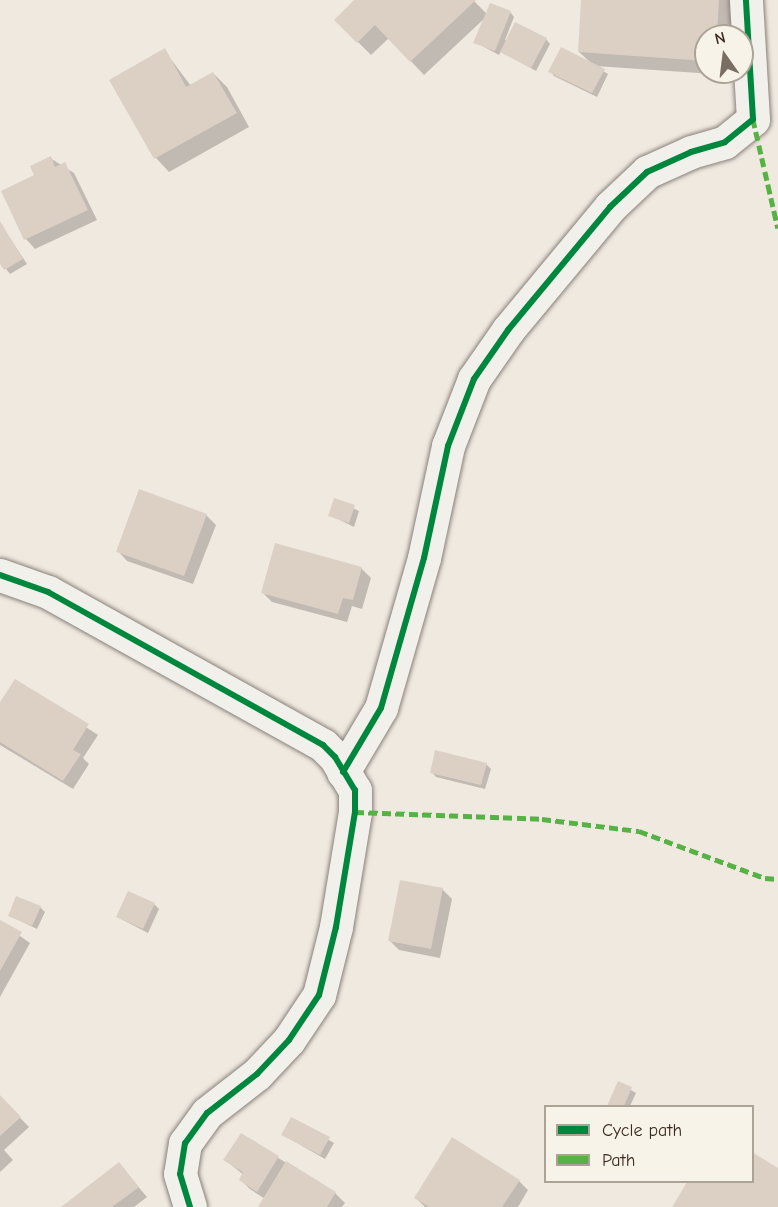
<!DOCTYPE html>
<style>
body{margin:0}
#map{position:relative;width:778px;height:1207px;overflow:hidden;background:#f0e9e0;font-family:"Comic Neue",sans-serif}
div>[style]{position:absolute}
.shadow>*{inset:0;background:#0003}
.building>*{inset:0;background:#dcd0c5}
.roads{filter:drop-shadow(0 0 2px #88817a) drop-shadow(0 0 2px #88817a)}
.minor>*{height:33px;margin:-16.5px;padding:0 16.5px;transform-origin:16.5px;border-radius:16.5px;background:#f2f0eb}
.quiet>*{height:4.5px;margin-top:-2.25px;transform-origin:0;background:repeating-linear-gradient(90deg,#57b245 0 9px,transparent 0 13.5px)}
.cycleway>*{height:6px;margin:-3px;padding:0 3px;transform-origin:3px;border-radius:3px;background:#00873e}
span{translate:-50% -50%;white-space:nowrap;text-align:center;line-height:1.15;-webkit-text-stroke:4.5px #f7f3e8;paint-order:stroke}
.legend{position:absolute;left:544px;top:1105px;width:210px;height:78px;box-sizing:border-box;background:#f7f3e8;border:2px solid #aca397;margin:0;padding:8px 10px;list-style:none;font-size:18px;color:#3b2a1e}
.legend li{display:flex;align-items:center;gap:12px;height:30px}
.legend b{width:30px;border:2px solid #aca397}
.north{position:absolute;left:694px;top:24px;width:60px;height:60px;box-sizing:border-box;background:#f7f3e8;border:2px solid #aca397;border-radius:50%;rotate:346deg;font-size:16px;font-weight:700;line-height:24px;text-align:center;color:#3b2a1e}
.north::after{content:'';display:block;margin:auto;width:21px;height:27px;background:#7a6d62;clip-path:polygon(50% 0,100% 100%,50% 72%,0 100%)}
</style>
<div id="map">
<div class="shadow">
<div style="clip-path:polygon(357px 0,473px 0,487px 14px,510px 12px,514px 17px,505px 40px,546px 39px,550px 44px,536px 71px,501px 51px,499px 55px,475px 42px,486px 17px,424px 75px,389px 38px,371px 55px,336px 20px)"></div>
<div style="clip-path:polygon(583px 0,733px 0,731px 36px,706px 36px,706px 72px,728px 75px,595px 66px,608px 74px,597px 97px,554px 76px,550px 71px,590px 62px,579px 52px)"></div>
<div style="clip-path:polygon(164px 50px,191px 86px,213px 73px,227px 87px,249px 127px,169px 172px,156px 158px,111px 80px)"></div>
<div style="clip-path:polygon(50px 158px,74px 173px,97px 220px,35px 249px,26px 239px,36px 176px)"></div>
<div style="clip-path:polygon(0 223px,27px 264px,10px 274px,0 261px)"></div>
<div style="clip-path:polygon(335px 500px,359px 511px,354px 527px,330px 515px)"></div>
<div style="clip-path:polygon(206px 515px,216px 525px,193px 584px,127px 561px,118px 551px)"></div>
<div style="clip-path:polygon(361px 568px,371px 578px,362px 609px,352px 606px,347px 622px,272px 602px,263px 593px)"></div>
<div style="clip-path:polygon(15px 681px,98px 735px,83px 758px,89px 764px,73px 789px,0 745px,0 705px)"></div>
<div style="clip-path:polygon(486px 764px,491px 769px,485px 789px,436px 777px,432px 772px)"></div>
<div style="clip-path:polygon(442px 889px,452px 899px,440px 958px,399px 950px,389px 940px)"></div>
<div style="clip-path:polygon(154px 904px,159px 909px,148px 933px,117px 917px)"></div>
<div style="clip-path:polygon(40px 907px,45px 912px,37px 929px,10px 916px)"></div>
<div style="clip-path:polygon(0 922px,30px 943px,0 997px)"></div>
<div style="clip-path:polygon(619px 1083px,636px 1093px,630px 1106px,609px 1106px)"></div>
<div style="clip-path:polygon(0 1097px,29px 1127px,4px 1150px,13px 1160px,0 1172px)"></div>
<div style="clip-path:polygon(292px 1119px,334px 1143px,325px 1159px,283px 1135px)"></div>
<div style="clip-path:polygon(241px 1135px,335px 1193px,345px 1203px,342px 1207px,259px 1207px,265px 1199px,250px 1189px,241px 1180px,244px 1175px,225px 1160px)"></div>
<div style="clip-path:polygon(119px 1164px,147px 1197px,134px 1207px,63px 1207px)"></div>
<div style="clip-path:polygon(778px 1169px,778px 1207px,673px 1207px,689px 1182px,752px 1182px)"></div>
<div style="clip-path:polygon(519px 1181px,528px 1190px,518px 1207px,425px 1207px,416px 1198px)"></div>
</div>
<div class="building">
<div style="clip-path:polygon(354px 0,476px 0,410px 62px,375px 25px,357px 43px,334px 20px)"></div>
<div style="clip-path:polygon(581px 0,719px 0,717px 36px,706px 36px,706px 61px,578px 52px)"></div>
<div style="clip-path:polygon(490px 3px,511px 11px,495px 51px,473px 43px)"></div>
<div style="clip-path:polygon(515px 22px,547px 38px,531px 68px,500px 52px)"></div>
<div style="clip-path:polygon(561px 47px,605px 69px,592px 93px,548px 72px)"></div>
<div style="clip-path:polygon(165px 48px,186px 87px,213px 72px,237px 113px,154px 159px,109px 80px)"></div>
<div style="clip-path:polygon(51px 156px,55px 167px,65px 162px,88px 210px,24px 240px,1px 191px,34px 175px,30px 166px)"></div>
<div style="clip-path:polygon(0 221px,23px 259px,4px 270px,0 264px)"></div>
<div style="clip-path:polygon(139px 489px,207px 514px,184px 576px,116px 552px)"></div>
<div style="clip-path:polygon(334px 498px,355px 505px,349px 523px,328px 516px)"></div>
<div style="clip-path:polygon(275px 543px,362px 567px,353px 600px,343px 598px,338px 614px,261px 593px)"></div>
<div style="clip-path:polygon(15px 679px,89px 724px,73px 750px,81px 754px,63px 781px,0 742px,0 702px)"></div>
<div style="clip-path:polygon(435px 750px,487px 763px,481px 785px,430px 773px)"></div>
<div style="clip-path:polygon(400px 880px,443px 888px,431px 949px,388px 941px)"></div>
<div style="clip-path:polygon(128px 891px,155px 903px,143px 929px,116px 917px)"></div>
<div style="clip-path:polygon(16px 896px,41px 906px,32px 926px,8px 916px)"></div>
<div style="clip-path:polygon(0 920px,22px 932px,0 971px)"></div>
<div style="clip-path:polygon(618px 1081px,632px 1087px,624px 1106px,607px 1106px)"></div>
<div style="clip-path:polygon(0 1095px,21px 1117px,0 1136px)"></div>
<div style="clip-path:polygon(291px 1117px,330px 1137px,320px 1155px,281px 1135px)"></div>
<div style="clip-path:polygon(241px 1133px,279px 1156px,257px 1192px,239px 1180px,243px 1172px,223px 1160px)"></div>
<div style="clip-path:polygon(452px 1137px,520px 1180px,502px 1207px,429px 1207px,414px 1198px)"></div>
<div style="clip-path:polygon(752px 1152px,778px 1168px,778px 1207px,672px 1207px,687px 1182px,752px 1182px)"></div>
<div style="clip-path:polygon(286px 1161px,336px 1192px,327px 1207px,258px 1207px)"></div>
<div style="clip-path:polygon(119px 1162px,139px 1187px,112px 1207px,61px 1207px)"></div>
</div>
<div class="roads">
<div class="minor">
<div style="left:0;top:575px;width:51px;rotate:19.5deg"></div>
<div style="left:48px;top:592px;width:315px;rotate:29.1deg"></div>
<div style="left:323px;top:745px;width:17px;rotate:45deg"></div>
<div style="left:335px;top:757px;width:39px;rotate:59deg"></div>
<div style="left:355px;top:790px;width:22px;rotate:90deg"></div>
<div style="left:355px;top:812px;width:117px;rotate:99.4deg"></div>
<div style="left:336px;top:927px;width:70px;rotate:104deg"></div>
<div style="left:319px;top:995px;width:54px;rotate:123.7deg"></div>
<div style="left:289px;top:1040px;width:47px;rotate:133.3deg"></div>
<div style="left:257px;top:1074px;width:63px;rotate:142deg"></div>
<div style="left:207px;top:1113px;width:37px;rotate:126deg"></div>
<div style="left:185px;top:1143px;width:31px;rotate:99deg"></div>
<div style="left:180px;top:1174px;width:34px;rotate:73deg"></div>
<div style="left:343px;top:772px;width:74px;rotate:-59.3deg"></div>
<div style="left:381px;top:708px;width:156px;rotate:-74deg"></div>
<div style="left:424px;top:558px;width:115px;rotate:-77.9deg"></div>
<div style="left:448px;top:446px;width:72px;rotate:-68.8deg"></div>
<div style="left:474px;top:379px;width:60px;rotate:-55.2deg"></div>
<div style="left:508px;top:330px;width:160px;rotate:-50.3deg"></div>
<div style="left:610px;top:207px;width:51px;rotate:-43.4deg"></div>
<div style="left:647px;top:172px;width:48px;rotate:-24.4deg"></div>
<div style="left:691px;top:152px;width:35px;rotate:-16deg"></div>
<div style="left:725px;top:142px;width:36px;rotate:-39deg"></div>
<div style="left:753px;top:119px;width:119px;rotate:-93.4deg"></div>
</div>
</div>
<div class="quiet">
<div style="left:753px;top:119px;width:112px;rotate:77.1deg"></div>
<div style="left:355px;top:812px;width:187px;rotate:2.1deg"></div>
<div style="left:542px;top:819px;width:98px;rotate:7.1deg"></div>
<div style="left:639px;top:831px;width:134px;rotate:20.5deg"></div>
<div style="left:765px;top:878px;width:13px;rotate:4deg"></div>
</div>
<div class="cycleway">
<div style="left:0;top:575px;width:51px;rotate:19.5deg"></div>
<div style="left:48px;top:592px;width:315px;rotate:29.1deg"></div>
<div style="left:323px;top:745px;width:17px;rotate:45deg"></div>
<div style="left:335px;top:757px;width:39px;rotate:59deg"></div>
<div style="left:355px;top:790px;width:22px;rotate:90deg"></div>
<div style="left:355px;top:812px;width:117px;rotate:99.4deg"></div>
<div style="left:336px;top:927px;width:70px;rotate:104deg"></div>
<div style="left:319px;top:995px;width:54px;rotate:123.7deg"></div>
<div style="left:289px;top:1040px;width:47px;rotate:133.3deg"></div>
<div style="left:257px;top:1074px;width:63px;rotate:142deg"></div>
<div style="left:207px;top:1113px;width:37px;rotate:126deg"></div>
<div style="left:185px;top:1143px;width:31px;rotate:99deg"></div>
<div style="left:180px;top:1174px;width:34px;rotate:73deg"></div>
<div style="left:343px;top:772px;width:74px;rotate:-59.3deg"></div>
<div style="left:381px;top:708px;width:156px;rotate:-74deg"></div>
<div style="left:424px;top:558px;width:115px;rotate:-77.9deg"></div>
<div style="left:448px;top:446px;width:72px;rotate:-68.8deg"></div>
<div style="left:474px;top:379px;width:60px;rotate:-55.2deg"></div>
<div style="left:508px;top:330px;width:160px;rotate:-50.3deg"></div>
<div style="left:610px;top:207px;width:51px;rotate:-43.4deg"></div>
<div style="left:647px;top:172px;width:48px;rotate:-24.4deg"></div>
<div style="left:691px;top:152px;width:35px;rotate:-16deg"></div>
<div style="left:725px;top:142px;width:36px;rotate:-39deg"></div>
<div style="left:753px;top:119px;width:119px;rotate:-93.4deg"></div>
</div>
<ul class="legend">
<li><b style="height:8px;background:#00873e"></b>Cycle path</li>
<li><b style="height:8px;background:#57b245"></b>Path</li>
</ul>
<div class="north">N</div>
</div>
